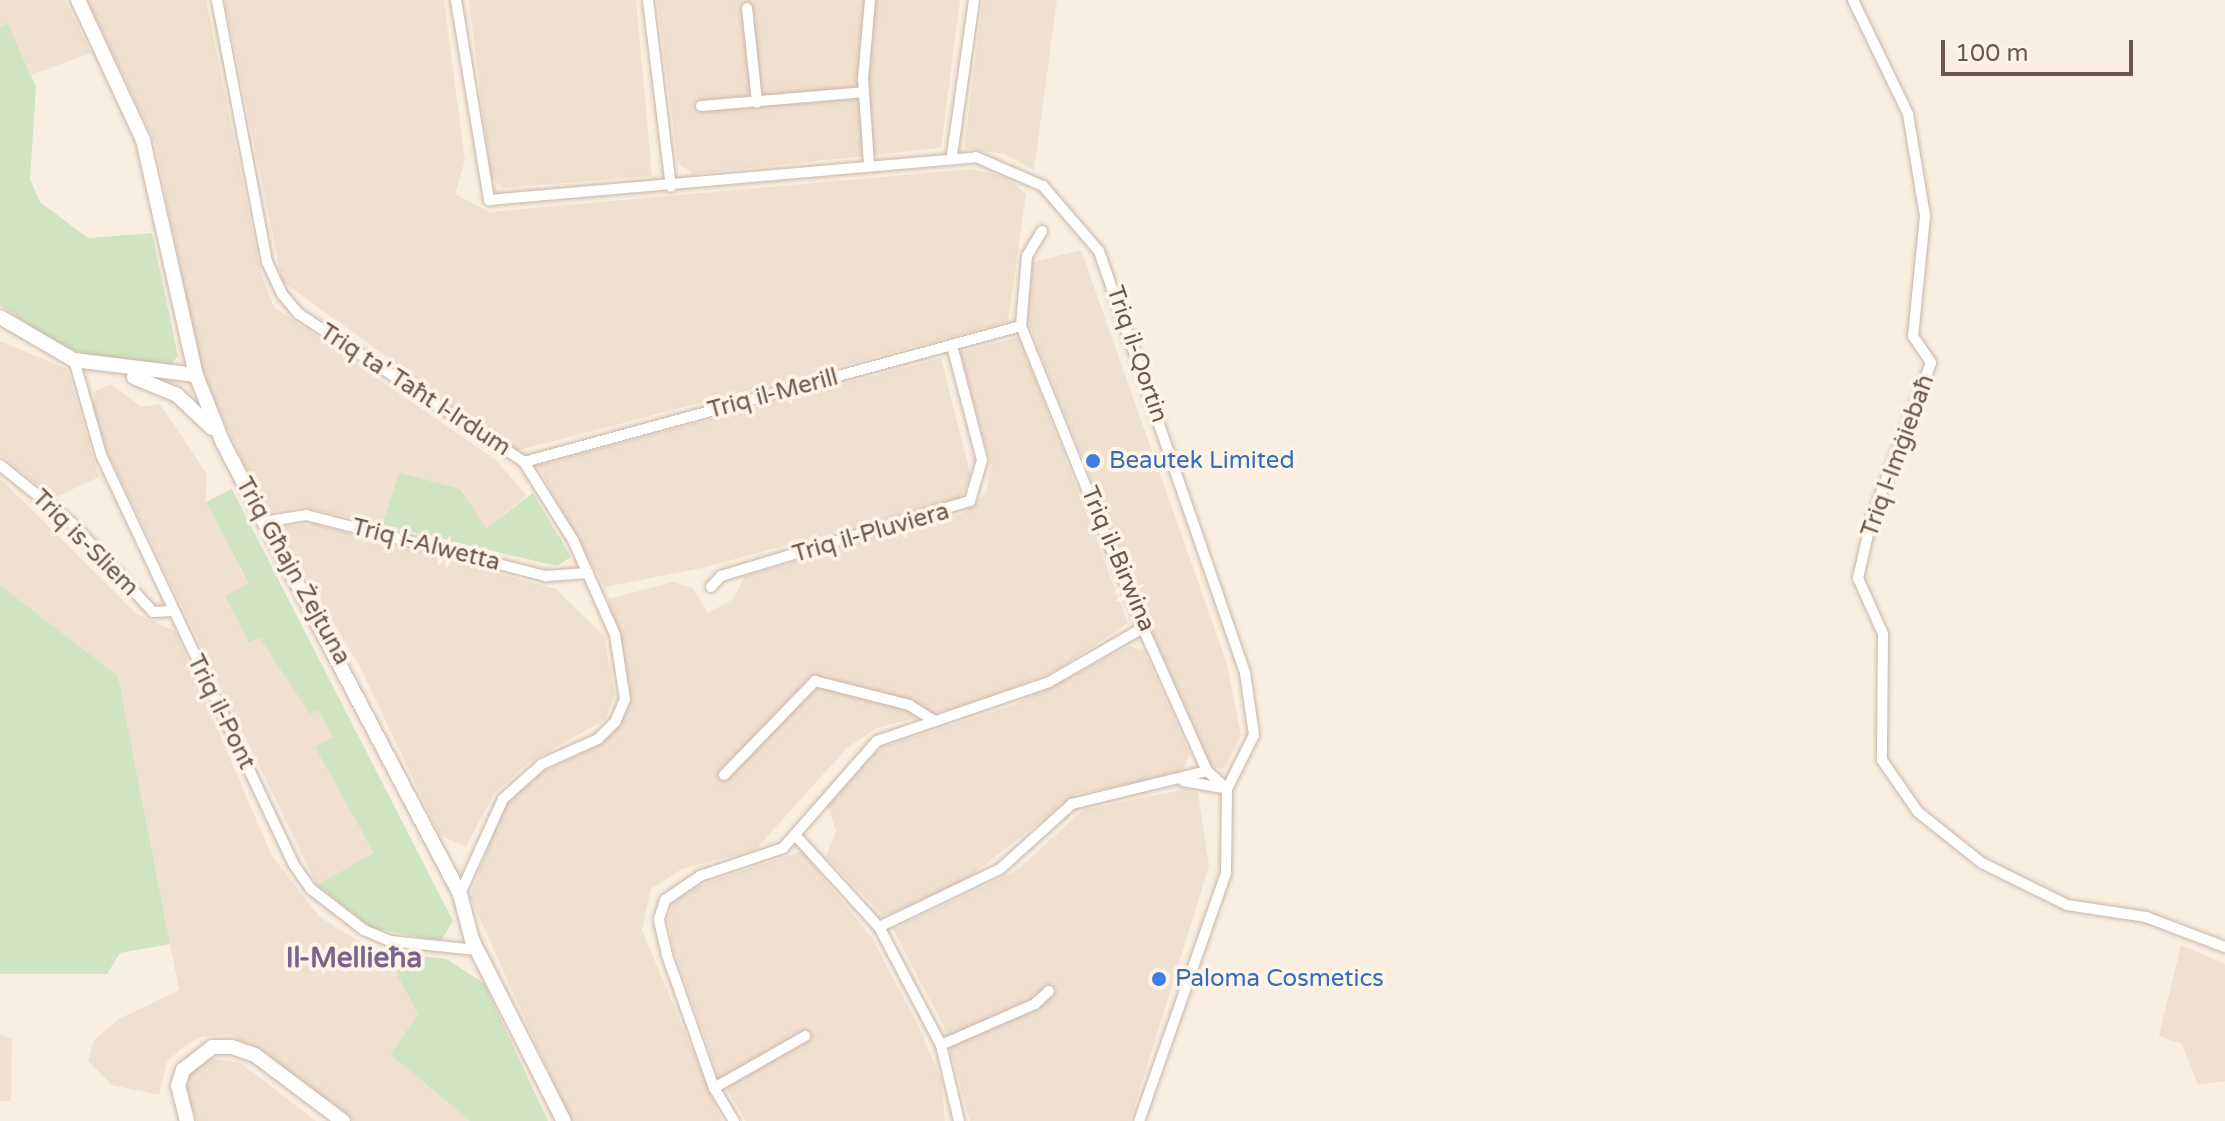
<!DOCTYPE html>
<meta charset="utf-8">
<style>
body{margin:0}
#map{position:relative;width:2225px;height:1121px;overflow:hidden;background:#f9efe1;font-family:"Varela Round",sans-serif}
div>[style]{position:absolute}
.residential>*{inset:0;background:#f0e0d0}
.green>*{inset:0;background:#d1e4c2}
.roads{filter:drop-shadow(0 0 2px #c8b6aa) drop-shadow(0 0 2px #c8b6aa)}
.street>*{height:10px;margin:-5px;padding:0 5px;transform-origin:5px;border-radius:5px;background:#fff}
.secondary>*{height:14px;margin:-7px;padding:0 7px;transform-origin:7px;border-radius:7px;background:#fff}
.dots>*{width:22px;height:22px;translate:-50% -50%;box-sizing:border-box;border:4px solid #fdf3e6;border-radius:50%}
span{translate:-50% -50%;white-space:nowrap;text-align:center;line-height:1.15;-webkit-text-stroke:8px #fdf3e6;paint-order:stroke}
.street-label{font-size:24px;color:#6d564b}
.shop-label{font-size:24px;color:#366cbe}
.left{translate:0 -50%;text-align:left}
.quarter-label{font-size:28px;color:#7b638a;font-weight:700}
.scale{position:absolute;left:1941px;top:40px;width:192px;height:36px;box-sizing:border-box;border:4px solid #6d564b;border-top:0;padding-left:10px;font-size:24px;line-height:28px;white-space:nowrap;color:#6d564b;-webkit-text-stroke:6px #fdf3e6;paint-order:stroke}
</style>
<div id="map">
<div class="residential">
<div style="clip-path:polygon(0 0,65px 0,91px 53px,31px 75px,8px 23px,0 27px)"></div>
<div style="clip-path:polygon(87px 0,206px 0,261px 273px,274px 307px,496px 460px,527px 496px,485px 529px,460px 489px,399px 472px,382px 525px,304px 507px,266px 512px,199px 367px,155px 142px)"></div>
<div style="clip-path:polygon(225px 0,444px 0,465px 160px,455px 194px,489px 212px,971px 169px,1006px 177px,1026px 194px,1008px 322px,516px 451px,282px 281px)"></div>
<div style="clip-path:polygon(469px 0,636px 0,652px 176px,502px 188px,491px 177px)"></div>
<div style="clip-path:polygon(657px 0,960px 0,941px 148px,693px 174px,678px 163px)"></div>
<div style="clip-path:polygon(983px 0,1057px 0,1034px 170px,1004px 154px,964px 148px)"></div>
<div style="clip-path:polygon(1081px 250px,1227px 664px,1241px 735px,1224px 769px,1213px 767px,1206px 755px,1150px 627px,1028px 321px,1030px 263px)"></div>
<div style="clip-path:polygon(1019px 337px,1128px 623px,1060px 668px,990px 698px,877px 728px,847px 748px,755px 850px,682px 869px,651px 889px,642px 930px,722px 1121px,571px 1121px,470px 897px,504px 805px,531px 778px,603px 742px,622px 720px,630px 685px,608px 599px,673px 582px,693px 588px,708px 613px,733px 599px,745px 576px,964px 513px,986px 493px,991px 466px,960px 352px)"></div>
<div style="clip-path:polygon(0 341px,67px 369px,99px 477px,54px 498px,0 455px)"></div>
<div style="clip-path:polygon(941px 358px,971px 476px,960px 498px,702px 568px,605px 587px,537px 465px)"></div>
<div style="clip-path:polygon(111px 384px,141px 407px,160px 404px,207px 474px,206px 502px,248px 584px,250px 643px,260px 638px,281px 661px,310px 713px,318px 710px,333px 737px,316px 747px,375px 854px,317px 885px,109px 455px,92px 406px,95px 391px)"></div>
<div style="clip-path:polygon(0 478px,137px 614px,175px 631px,272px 856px,320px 917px,367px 946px,399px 954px,398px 977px,418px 1014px,390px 1054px,470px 1121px,354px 1121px,230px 1034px,200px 1037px,181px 1049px,167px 1062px,159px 1095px,112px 1085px,88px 1061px,94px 1040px,119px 1019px,179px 990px,118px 676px,0 585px)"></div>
<div style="clip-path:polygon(316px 524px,556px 589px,604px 636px,615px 695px,605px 720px,528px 763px,494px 794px,466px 847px,440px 835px,359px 665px,276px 527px)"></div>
<div style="clip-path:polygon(1130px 646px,1144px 651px,1190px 754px,1181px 774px,1076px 794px,955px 888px,883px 916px,826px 857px,836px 831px,826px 800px,882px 747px,1014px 705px)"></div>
<div style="clip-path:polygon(1186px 789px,1198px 793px,1209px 866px,1130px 1121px,970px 1121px,944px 1027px,893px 929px,1016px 871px,1083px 810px)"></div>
<div style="clip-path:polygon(802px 851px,872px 938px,917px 1023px,941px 1079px,945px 1121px,746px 1121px,718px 1075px,674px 950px,668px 918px,674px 902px,692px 888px)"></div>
<div style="clip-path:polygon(2181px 945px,2225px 964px,2225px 1081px,2198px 1085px,2182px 1044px,2159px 1036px)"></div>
<div style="clip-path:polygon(0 1034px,12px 1039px,11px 1101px,0 1101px)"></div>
<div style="clip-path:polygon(208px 1058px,241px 1063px,316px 1121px,197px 1121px,185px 1091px,194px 1067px)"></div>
</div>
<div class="green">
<div style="clip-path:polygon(8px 23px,36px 87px,30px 179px,40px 202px,88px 238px,152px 233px,178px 356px,170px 365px,123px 365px,60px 346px,0 305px,0 27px)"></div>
<div style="clip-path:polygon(399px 472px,460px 489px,486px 528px,533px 493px,571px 557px,557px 566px,382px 525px)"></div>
<div style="clip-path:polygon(232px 489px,453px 921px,441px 941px,371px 928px,317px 885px,374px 853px,315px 747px,333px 737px,318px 710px,310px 714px,260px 638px,249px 643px,225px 596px,248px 583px,206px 502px)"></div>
<div style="clip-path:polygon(0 585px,118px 676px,170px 944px,120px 953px,107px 974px,0 974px)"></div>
<div style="clip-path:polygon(399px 954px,446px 959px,484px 983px,548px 1121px,470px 1121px,390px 1054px,418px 1014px,398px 977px)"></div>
</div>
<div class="roads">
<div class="street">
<div style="left:217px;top:0;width:267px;rotate:79.2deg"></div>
<div style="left:267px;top:262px;width:35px;rotate:65deg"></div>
<div style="left:282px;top:294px;width:26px;rotate:50deg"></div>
<div style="left:299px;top:314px;width:269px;rotate:33.3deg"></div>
<div style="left:524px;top:462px;width:92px;rotate:57.9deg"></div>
<div style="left:573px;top:540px;width:104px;rotate:66.1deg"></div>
<div style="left:615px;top:635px;width:65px;rotate:81.1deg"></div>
<div style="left:625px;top:699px;width:25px;rotate:113deg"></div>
<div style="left:615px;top:722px;width:24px;rotate:135deg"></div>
<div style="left:598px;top:739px;width:61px;rotate:155.9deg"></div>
<div style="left:542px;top:764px;width:52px;rotate:138.1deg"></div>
<div style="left:503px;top:799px;width:104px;rotate:114.4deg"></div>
<div style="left:456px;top:0;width:203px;rotate:80.6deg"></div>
<div style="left:489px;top:200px;width:489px;rotate:-5deg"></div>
<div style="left:976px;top:157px;width:73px;rotate:23.4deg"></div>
<div style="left:1043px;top:186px;width:86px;rotate:49.3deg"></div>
<div style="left:1099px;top:251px;width:447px;rotate:70.9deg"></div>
<div style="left:1245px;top:673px;width:63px;rotate:81.7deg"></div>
<div style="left:1254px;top:735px;width:60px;rotate:116.6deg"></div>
<div style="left:1227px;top:789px;width:84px;rotate:90.7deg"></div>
<div style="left:1226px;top:873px;width:263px;rotate:109.3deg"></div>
<div style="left:648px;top:0;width:188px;rotate:83deg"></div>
<div style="left:1853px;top:0;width:127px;rotate:64.2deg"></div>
<div style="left:1908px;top:114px;width:103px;rotate:80.5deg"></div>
<div style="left:1925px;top:216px;width:121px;rotate:95.7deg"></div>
<div style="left:1913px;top:336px;width:32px;rotate:56deg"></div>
<div style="left:1931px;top:363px;width:165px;rotate:111deg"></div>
<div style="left:1872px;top:517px;width:63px;rotate:102.9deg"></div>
<div style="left:1858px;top:578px;width:61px;rotate:65.9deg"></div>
<div style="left:1883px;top:634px;width:126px;rotate:90.5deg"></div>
<div style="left:1882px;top:760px;width:63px;rotate:55.3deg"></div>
<div style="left:1918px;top:812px;width:82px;rotate:38.6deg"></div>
<div style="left:1982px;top:863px;width:95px;rotate:26.3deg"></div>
<div style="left:2067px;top:905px;width:80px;rotate:8.6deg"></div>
<div style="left:2146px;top:917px;width:85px;rotate:20.8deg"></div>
<div style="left:747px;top:8px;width:95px;rotate:83.9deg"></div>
<div style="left:701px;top:106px;width:163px;rotate:-4.9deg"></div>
<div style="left:952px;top:155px;width:157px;rotate:-81.9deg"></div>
<div style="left:869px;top:164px;width:85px;rotate:-94deg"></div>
<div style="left:863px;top:79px;width:79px;rotate:-84.9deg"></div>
<div style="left:1042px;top:231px;width:29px;rotate:121deg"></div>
<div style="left:1027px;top:256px;width:70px;rotate:94.9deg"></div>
<div style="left:1021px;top:326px;width:326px;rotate:68deg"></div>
<div style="left:1143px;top:628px;width:157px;rotate:65.9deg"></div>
<div style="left:1207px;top:771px;width:27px;rotate:42deg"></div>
<div style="left:74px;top:360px;width:99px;rotate:74.1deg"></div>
<div style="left:101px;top:455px;width:453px;rotate:64.8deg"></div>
<div style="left:294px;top:865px;width:29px;rotate:55deg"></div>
<div style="left:311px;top:889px;width:67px;rotate:37.7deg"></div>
<div style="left:364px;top:930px;width:28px;rotate:23deg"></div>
<div style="left:390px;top:941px;width:87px;rotate:5.9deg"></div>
<div style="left:524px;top:462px;width:515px;rotate:-15.3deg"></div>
<div style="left:0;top:465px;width:92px;rotate:38.9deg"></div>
<div style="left:72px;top:523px;width:120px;rotate:47.7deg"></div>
<div style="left:153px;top:612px;width:19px;rotate:-3deg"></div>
<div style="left:263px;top:522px;width:44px;rotate:-9.2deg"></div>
<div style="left:306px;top:515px;width:248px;rotate:14.3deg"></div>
<div style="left:546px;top:576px;width:42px;rotate:-4.1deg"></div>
<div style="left:711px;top:587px;width:15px;rotate:-48deg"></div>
<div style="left:721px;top:576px;width:260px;rotate:-16.8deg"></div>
<div style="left:970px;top:501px;width:43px;rotate:-73.7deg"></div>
<div style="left:982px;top:460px;width:118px;rotate:-104.7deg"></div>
<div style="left:724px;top:775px;width:131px;rotate:-45.9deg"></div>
<div style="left:815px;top:681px;width:97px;rotate:14.3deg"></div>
<div style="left:909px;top:705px;width:28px;rotate:32deg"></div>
<div style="left:1183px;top:781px;width:40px;rotate:10deg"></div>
<div style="left:796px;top:836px;width:123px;rotate:47.6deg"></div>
<div style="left:879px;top:927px;width:133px;rotate:62.3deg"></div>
<div style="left:941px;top:1045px;width:78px;rotate:76.7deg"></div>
<div style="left:879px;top:927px;width:134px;rotate:-25.6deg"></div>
<div style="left:1000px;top:869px;width:97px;rotate:-42.1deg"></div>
<div style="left:1072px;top:804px;width:139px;rotate:-13.7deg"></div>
<div style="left:941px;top:1045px;width:103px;rotate:-23.6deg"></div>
<div style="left:1035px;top:1004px;width:19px;rotate:-43deg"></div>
<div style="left:714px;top:1088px;width:105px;rotate:-29.7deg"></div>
<div style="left:734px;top:1121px;width:39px;rotate:-121deg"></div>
<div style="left:714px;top:1088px;width:141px;rotate:-109.5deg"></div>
<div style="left:667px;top:955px;width:37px;rotate:-103deg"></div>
<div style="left:659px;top:919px;width:20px;rotate:-72deg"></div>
<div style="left:665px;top:900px;width:42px;rotate:-34.4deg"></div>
<div style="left:700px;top:876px;width:88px;rotate:-18.6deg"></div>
<div style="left:783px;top:848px;width:142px;rotate:-48.7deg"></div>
<div style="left:877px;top:741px;width:182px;rotate:-18.9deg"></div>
<div style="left:1049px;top:682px;width:108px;rotate:-29.9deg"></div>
</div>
<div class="secondary">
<div style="left:78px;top:0;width:154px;rotate:65.1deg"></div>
<div style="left:143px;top:140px;width:241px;rotate:77.3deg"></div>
<div style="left:196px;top:375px;width:73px;rotate:68.3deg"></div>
<div style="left:223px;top:443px;width:509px;rotate:62.28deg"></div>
<div style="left:460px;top:894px;width:48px;rotate:75.4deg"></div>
<div style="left:472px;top:940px;width:203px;rotate:63.1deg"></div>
<div style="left:0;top:317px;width:86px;rotate:30.2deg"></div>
<div style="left:74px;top:360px;width:123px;rotate:7deg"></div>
<div style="left:134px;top:377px;width:47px;rotate:22.7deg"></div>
<div style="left:177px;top:395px;width:48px;rotate:43.3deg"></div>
<div style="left:187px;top:1121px;width:36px;rotate:-104deg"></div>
<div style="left:178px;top:1086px;width:17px;rotate:-73deg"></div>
<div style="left:183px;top:1070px;width:37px;rotate:-38deg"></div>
<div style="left:212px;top:1047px;width:20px"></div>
<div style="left:232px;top:1047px;width:24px;rotate:19deg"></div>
<div style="left:255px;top:1055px;width:110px;rotate:36.9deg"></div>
</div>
</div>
<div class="dots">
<div style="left:1093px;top:461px;background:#3f7fe0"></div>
<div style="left:1159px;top:979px;background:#3f7fe0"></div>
</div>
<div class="street-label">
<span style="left:1137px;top:354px;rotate:71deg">Triq il-Qortin</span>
<span style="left:415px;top:390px;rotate:33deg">Triq ta' Taħt l-Irdum</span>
<span style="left:773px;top:394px;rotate:-15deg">Triq il-Merill</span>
<span style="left:1898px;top:456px;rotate:-70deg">Triq l-Imġiebaħ</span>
<span style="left:871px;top:533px;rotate:-16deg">Triq il-Pluviera</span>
<span style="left:85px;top:543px;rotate:45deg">Triq is-Sliem</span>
<span style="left:426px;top:545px;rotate:14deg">Triq l-Alwetta</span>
<span style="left:1118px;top:559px;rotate:67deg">Triq il-Birwina</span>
<span style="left:293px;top:571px;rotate:61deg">Triq Għajn Żejtuna</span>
<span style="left:221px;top:712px;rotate:64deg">Triq il-Pont</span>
</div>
<div class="shop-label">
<span class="left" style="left:1109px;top:461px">Beautek Limited</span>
<span class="left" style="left:1175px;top:979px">Paloma Cosmetics</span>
</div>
<div class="quarter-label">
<span style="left:354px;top:958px">Il-Mellieħa</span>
</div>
<div class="scale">100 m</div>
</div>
